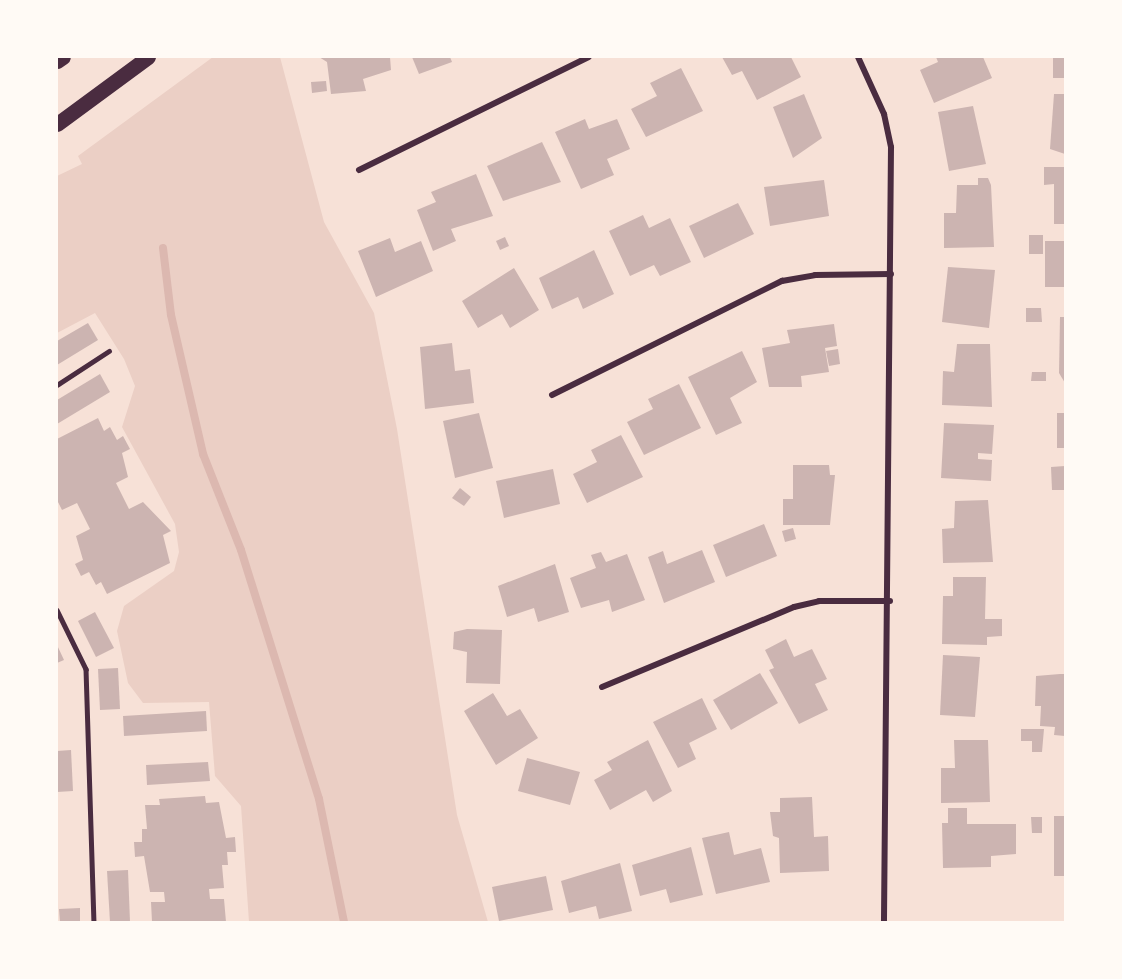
<!DOCTYPE html>
<style>
body{margin:0}
#map{position:relative;width:1122px;height:979px;overflow:hidden;background:#f7e1d7;font-family:Roboto,sans-serif}
div>[style]{position:absolute}
.green>*{inset:0;background:#ebcfc5}
.stream>*{height:8px;margin:-4px;padding:0 4px;transform-origin:4px;border-radius:4px;background:#dcb8b0}
.building>*{inset:0;background:#ccb4b1}
.service>*{height:4.5px;margin:-2.25px;padding:0 2.25px;transform-origin:2.25px;border-radius:2.25px;background:#4a2c40}
.minor>*{height:6px;margin:-3px;padding:0 3px;transform-origin:3px;border-radius:3px;background:#4a2c40}
.primary>*{height:15px;margin:-7.5px;padding:0 7.5px;transform-origin:7.5px;border-radius:7.5px;background:#4a2c40}
span{translate:-50% -50%;white-space:nowrap;text-align:center;line-height:1.15;-webkit-text-stroke:4.5px #fffaf5;paint-order:stroke}
.frame{position:absolute;inset:0;border:58px solid #fffaf5;pointer-events:none}
</style>
<div id="map">
<div class="green">
<div style="clip-path:polygon(213px 57px,280px 57px,324px 222px,374px 313px,397px 429px,457px 815px,488px 922px,249px 922px,241px 806px,215px 776px,209px 702px,143px 703px,128px 683px,117px 631px,124px 606px,174px 571px,179px 552px,175px 524px,122px 427px,135px 386px,124px 359px,95px 313px,57px 333px,57px 176px,82px 164px,78px 156px)"></div>
</div>
<div class="stream">
<div style="left:163px;top:248px;width:67px;rotate:83.2deg"></div>
<div style="left:171px;top:315px;width:143px;rotate:77deg"></div>
<div style="left:203px;top:454px;width:103px;rotate:68.4deg"></div>
<div style="left:241px;top:550px;width:261px;rotate:72.6deg"></div>
<div style="left:319px;top:799px;width:126px;rotate:78.5deg"></div>
</div>
<div class="building">
<div style="clip-path:polygon(319px 57px,390px 57px,391px 70px,363px 79px,366px 91px,331px 94px,327px 62px)"></div>
<div style="clip-path:polygon(412px 57px,450px 57px,452px 62px,419px 74px)"></div>
<div style="clip-path:polygon(722px 57px,791px 57px,801px 77px,757px 100px,742px 71px,732px 75px)"></div>
<div style="clip-path:polygon(936px 57px,983px 57px,992px 78px,934px 103px,920px 70px,938px 62px)"></div>
<div style="clip-path:polygon(1053px 57px,1065px 57px,1065px 78px,1053px 78px)"></div>
<div style="clip-path:polygon(681px 68px,703px 111px,646px 137px,631px 109px,657px 96px,650px 83px)"></div>
<div style="clip-path:polygon(326px 81px,327px 91px,312px 93px,311px 82px)"></div>
<div style="clip-path:polygon(804px 94px,822px 138px,793px 158px,773px 107px)"></div>
<div style="clip-path:polygon(1054px 94px,1065px 94px,1065px 154px,1050px 149px)"></div>
<div style="clip-path:polygon(973px 106px,986px 164px,949px 171px,938px 112px)"></div>
<div style="clip-path:polygon(585px 119px,589px 129px,617px 119px,630px 149px,607px 159px,614px 175px,581px 189px,555px 132px)"></div>
<div style="clip-path:polygon(542px 142px,561px 182px,503px 201px,487px 166px)"></div>
<div style="clip-path:polygon(1044px 167px,1065px 167px,1065px 224px,1054px 224px,1054px 184px,1044px 185px)"></div>
<div style="clip-path:polygon(476px 174px,493px 216px,451px 229px,456px 241px,433px 251px,417px 210px,436px 202px,431px 192px)"></div>
<div style="clip-path:polygon(978px 178px,988px 178px,991px 185px,994px 247px,944px 248px,944px 213px,956px 213px,957px 185px,978px 185px)"></div>
<div style="clip-path:polygon(824px 180px,829px 216px,770px 226px,764px 187px)"></div>
<div style="clip-path:polygon(738px 203px,754px 234px,704px 258px,689px 226px)"></div>
<div style="clip-path:polygon(643px 215px,649px 228px,670px 218px,691px 262px,660px 276px,654px 265px,630px 276px,609px 231px)"></div>
<div style="clip-path:polygon(1029px 235px,1043px 235px,1043px 254px,1029px 254px)"></div>
<div style="clip-path:polygon(505px 237px,509px 246px,500px 250px,496px 241px)"></div>
<div style="clip-path:polygon(390px 238px,395px 252px,421px 241px,433px 271px,376px 297px,358px 251px)"></div>
<div style="clip-path:polygon(1045px 241px,1065px 241px,1065px 287px,1045px 287px)"></div>
<div style="clip-path:polygon(594px 250px,614px 294px,583px 309px,578px 297px,552px 309px,539px 278px)"></div>
<div style="clip-path:polygon(948px 267px,995px 270px,989px 328px,942px 322px)"></div>
<div style="clip-path:polygon(514px 268px,539px 310px,510px 328px,502px 314px,478px 328px,462px 301px)"></div>
<div style="clip-path:polygon(1026px 308px,1041px 308px,1042px 322px,1026px 322px)"></div>
<div style="clip-path:polygon(1060px 317px,1065px 317px,1065px 383px,1059px 373px)"></div>
<div style="clip-path:polygon(88px 323px,98px 340px,57px 365px,57px 341px)"></div>
<div style="clip-path:polygon(834px 324px,837px 346px,825px 348px,829px 372px,801px 376px,802px 387px,769px 387px,762px 348px,790px 343px,787px 330px)"></div>
<div style="clip-path:polygon(452px 343px,455px 371px,470px 369px,474px 403px,425px 409px,420px 347px)"></div>
<div style="clip-path:polygon(957px 344px,990px 344px,992px 407px,942px 405px,943px 371px,954px 372px)"></div>
<div style="clip-path:polygon(838px 349px,840px 364px,829px 366px,826px 351px)"></div>
<div style="clip-path:polygon(742px 351px,757px 382px,730px 398px,742px 423px,716px 435px,688px 377px)"></div>
<div style="clip-path:polygon(1032px 372px,1046px 372px,1046px 381px,1031px 381px)"></div>
<div style="clip-path:polygon(100px 374px,110px 392px,57px 424px,57px 400px)"></div>
<div style="clip-path:polygon(679px 384px,701px 428px,644px 455px,627px 422px,653px 409px,648px 399px)"></div>
<div style="clip-path:polygon(479px 413px,493px 468px,455px 478px,443px 421px)"></div>
<div style="clip-path:polygon(1057px 413px,1065px 413px,1065px 448px,1057px 448px)"></div>
<div style="clip-path:polygon(98px 418px,104px 431px,110px 427px,117px 440px,123px 436px,130px 449px,122px 453px,128px 477px,116px 483px,129px 509px,143px 502px,171px 531px,163px 535px,170px 563px,107px 594px,101px 582px,96px 585px,89px 572px,81px 576px,75px 564px,83px 560px,76px 536px,90px 529px,77px 503px,62px 510px,57px 500px,57px 439px)"></div>
<div style="clip-path:polygon(944px 423px,994px 425px,992px 454px,978px 453px,978px 459px,992px 460px,991px 481px,941px 478px)"></div>
<div style="clip-path:polygon(621px 435px,643px 477px,587px 503px,573px 474px,597px 462px,591px 450px)"></div>
<div style="clip-path:polygon(793px 465px,829px 465px,830px 475px,835px 475px,830px 525px,783px 525px,783px 499px,793px 499px)"></div>
<div style="clip-path:polygon(1065px 466px,1065px 490px,1052px 490px,1051px 467px)"></div>
<div style="clip-path:polygon(553px 469px,560px 504px,504px 518px,496px 481px)"></div>
<div style="clip-path:polygon(460px 488px,471px 497px,464px 506px,452px 498px)"></div>
<div style="clip-path:polygon(988px 500px,993px 562px,943px 563px,942px 529px,954px 528px,955px 501px)"></div>
<div style="clip-path:polygon(764px 524px,777px 556px,726px 577px,713px 545px)"></div>
<div style="clip-path:polygon(793px 528px,796px 539px,785px 542px,782px 531px)"></div>
<div style="clip-path:polygon(702px 550px,715px 582px,664px 603px,648px 557px,663px 551px,667px 564px)"></div>
<div style="clip-path:polygon(601px 552px,606px 562px,627px 554px,645px 600px,612px 612px,609px 600px,581px 608px,570px 578px,596px 568px,591px 555px)"></div>
<div style="clip-path:polygon(555px 564px,569px 612px,538px 622px,534px 608px,507px 617px,498px 586px)"></div>
<div style="clip-path:polygon(953px 577px,986px 577px,985px 619px,1002px 619px,1002px 636px,987px 637px,987px 645px,942px 644px,943px 596px,953px 596px)"></div>
<div style="clip-path:polygon(95px 612px,114px 648px,96px 657px,78px 621px)"></div>
<div style="clip-path:polygon(467px 629px,502px 630px,500px 684px,466px 683px,467px 652px,453px 649px,454px 632px)"></div>
<div style="clip-path:polygon(786px 639px,794px 657px,812px 649px,827px 679px,815px 684px,828px 710px,799px 724px,769px 670px,774px 668px,765px 650px)"></div>
<div style="clip-path:polygon(57px 645px,64px 660px,57px 663px)"></div>
<div style="clip-path:polygon(943px 655px,980px 657px,975px 717px,940px 715px)"></div>
<div style="clip-path:polygon(118px 668px,120px 709px,100px 710px,98px 669px)"></div>
<div style="clip-path:polygon(760px 673px,778px 703px,731px 730px,713px 700px)"></div>
<div style="clip-path:polygon(1060px 674px,1065px 674px,1065px 736px,1054px 735px,1055px 727px,1040px 726px,1041px 706px,1035px 706px,1036px 676px)"></div>
<div style="clip-path:polygon(493px 693px,507px 716px,520px 709px,538px 738px,496px 765px,464px 711px)"></div>
<div style="clip-path:polygon(702px 698px,717px 729px,689px 743px,696px 759px,678px 768px,653px 722px)"></div>
<div style="clip-path:polygon(206px 711px,207px 731px,124px 736px,123px 716px)"></div>
<div style="clip-path:polygon(1021px 729px,1044px 729px,1042px 752px,1032px 752px,1032px 741px,1021px 741px)"></div>
<div style="clip-path:polygon(648px 740px,672px 791px,653px 802px,646px 790px,610px 810px,594px 780px,612px 770px,607px 762px)"></div>
<div style="clip-path:polygon(954px 740px,988px 740px,990px 802px,941px 803px,941px 768px,955px 768px)"></div>
<div style="clip-path:polygon(71px 750px,73px 791px,57px 792px,57px 751px)"></div>
<div style="clip-path:polygon(527px 758px,580px 772px,570px 805px,518px 791px)"></div>
<div style="clip-path:polygon(208px 762px,210px 781px,147px 785px,146px 765px)"></div>
<div style="clip-path:polygon(205px 796px,206px 803px,219px 802px,226px 838px,235px 837px,236px 852px,227px 852px,228px 865px,222px 865px,224px 888px,209px 889px,210px 899px,224px 899px,226px 922px,152px 922px,151px 902px,165px 902px,164px 892px,150px 892px,144px 856px,135px 857px,134px 842px,142px 842px,142px 829px,147px 829px,145px 805px,160px 805px,159px 799px)"></div>
<div style="clip-path:polygon(812px 797px,814px 837px,828px 836px,829px 871px,780px 873px,779px 838px,773px 836px,770px 812px,780px 812px,780px 798px)"></div>
<div style="clip-path:polygon(948px 808px,967px 808px,967px 824px,1016px 824px,1016px 854px,991px 856px,991px 867px,943px 868px,942px 823px,948px 823px)"></div>
<div style="clip-path:polygon(1054px 816px,1065px 816px,1065px 876px,1054px 876px)"></div>
<div style="clip-path:polygon(1031px 817px,1042px 817px,1042px 833px,1032px 833px)"></div>
<div style="clip-path:polygon(729px 832px,734px 855px,761px 848px,770px 882px,716px 894px,702px 838px)"></div>
<div style="clip-path:polygon(691px 847px,703px 895px,670px 903px,666px 889px,640px 896px,632px 865px)"></div>
<div style="clip-path:polygon(620px 863px,632px 911px,599px 919px,596px 906px,569px 913px,561px 881px)"></div>
<div style="clip-path:polygon(128px 870px,130px 922px,110px 922px,107px 871px)"></div>
<div style="clip-path:polygon(546px 876px,553px 910px,499px 921px,492px 887px)"></div>
<div style="clip-path:polygon(80px 908px,80px 922px,60px 922px,59px 909px)"></div>
</div>
<div class="service">
<div style="left:57px;top:385px;width:62px;rotate:-33.2deg"></div>
<div style="left:57px;top:610px;width:66px;rotate:63.8deg"></div>
<div style="left:86px;top:669px;width:253px;rotate:88.2deg"></div>
</div>
<div class="minor">
<div style="left:858px;top:57px;width:63px;rotate:65.5deg"></div>
<div style="left:884px;top:114px;width:34px;rotate:78deg"></div>
<div style="left:891px;top:147px;width:775px;rotate:90.52deg"></div>
<div style="left:359px;top:170px;width:256px;rotate:-26.2deg"></div>
<div style="left:552px;top:395px;width:257px;rotate:-26.4deg"></div>
<div style="left:782px;top:281px;width:34px;rotate:-10deg"></div>
<div style="left:815px;top:275px;width:76px;rotate:-0.8deg"></div>
<div style="left:602px;top:687px;width:208px;rotate:-22.6deg"></div>
<div style="left:794px;top:607px;width:26px;rotate:-13deg"></div>
<div style="left:819px;top:601px;width:71px"></div>
</div>
<div class="primary">
<div style="left:57px;top:61px;width:7px;rotate:-34deg"></div>
<div style="left:57px;top:124px;width:113px;rotate:-36.4deg"></div>
</div>
<div class="frame"></div>
</div>
